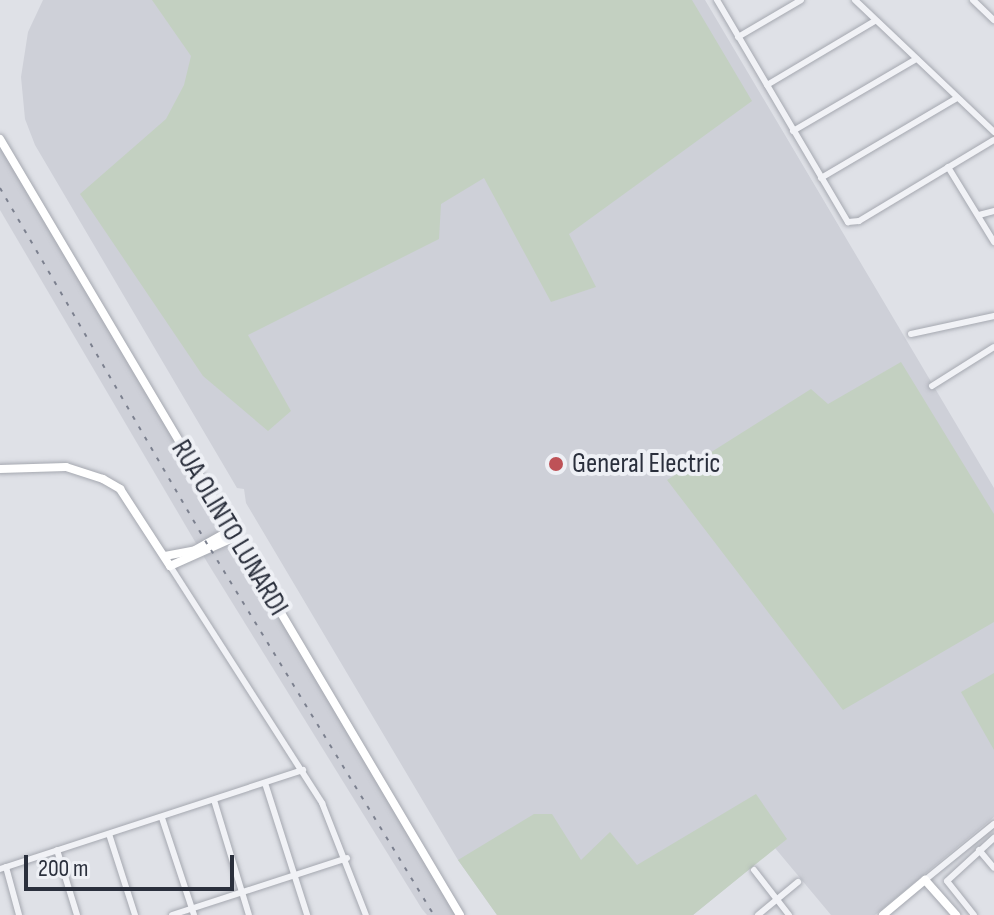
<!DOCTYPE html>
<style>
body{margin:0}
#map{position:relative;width:994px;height:915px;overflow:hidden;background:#dfe1e7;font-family:"Sofia Sans Condensed",sans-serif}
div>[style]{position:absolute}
.built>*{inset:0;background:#ced0d8}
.green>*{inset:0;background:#c3d0c1}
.roads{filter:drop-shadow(0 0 2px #a5a8b0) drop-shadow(0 0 2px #a5a8b0)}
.street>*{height:6px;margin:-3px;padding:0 3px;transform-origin:3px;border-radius:3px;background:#f1f2f6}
.secondary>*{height:8px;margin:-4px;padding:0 4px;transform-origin:4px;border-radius:4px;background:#fff}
.rail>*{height:2px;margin-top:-1px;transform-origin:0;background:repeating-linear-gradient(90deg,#7b808e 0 4px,transparent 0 12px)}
.dots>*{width:22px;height:22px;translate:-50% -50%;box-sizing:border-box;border:4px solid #eef0f5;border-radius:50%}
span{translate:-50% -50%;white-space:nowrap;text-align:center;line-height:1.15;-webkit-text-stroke:8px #eef0f5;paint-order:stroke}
.poi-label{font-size:28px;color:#2a2f3c}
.left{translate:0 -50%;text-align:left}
.street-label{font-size:28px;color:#2a2f3c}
.scale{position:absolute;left:24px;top:855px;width:210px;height:36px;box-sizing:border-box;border:4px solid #2a2f3c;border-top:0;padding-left:10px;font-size:24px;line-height:28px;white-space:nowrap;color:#2a2f3c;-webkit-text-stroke:6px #eef0f5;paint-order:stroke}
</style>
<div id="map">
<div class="built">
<div style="clip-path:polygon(43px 0,705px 0,994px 488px,994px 817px,875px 915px,831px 915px,775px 848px,693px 915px,497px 915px,458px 860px,246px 503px,244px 489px,237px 488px,35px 145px,25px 119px,21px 77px,28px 32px)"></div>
<div style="clip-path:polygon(0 139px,460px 915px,427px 915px,422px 909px,207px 562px,0 210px)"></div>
</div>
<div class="green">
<div style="clip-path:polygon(152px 0,692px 0,752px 101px,569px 234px,596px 287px,551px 302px,484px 178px,441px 204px,439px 239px,248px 335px,291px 411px,268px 431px,203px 376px,80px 194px,166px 119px,184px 85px,191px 56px)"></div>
<div style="clip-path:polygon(901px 362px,994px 514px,994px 622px,843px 710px,667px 480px,811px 389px,828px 404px)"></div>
<div style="clip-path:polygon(994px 673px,994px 750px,961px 692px)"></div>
<div style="clip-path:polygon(756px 794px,787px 839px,693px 915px,497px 915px,458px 860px,534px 814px,552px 814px,581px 860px,610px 832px,637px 865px)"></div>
</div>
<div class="roads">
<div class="street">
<div style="left:717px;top:0;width:258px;rotate:59.5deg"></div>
<div style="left:848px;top:222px;width:11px;rotate:-5deg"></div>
<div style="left:859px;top:221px;width:157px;rotate:-31deg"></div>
<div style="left:855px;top:0;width:192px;rotate:43.5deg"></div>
<div style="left:973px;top:0;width:29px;rotate:44deg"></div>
<div style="left:738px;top:37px;width:73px;rotate:-30.4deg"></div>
<div style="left:767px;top:85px;width:126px;rotate:-30.7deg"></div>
<div style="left:793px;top:131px;width:143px;rotate:-30.3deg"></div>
<div style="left:948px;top:167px;width:88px;rotate:58.5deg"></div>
<div style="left:821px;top:178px;width:158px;rotate:-30.5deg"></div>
<div style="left:979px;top:215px;width:16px;rotate:-15deg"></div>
<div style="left:911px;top:334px;width:85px;rotate:-12.2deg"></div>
<div style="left:932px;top:386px;width:73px;rotate:-32.2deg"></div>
<div style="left:170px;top:566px;width:282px;rotate:57.3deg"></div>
<div style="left:322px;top:803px;width:120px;rotate:68.6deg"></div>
<div style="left:265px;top:783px;width:139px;rotate:72.3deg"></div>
<div style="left:214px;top:800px;width:120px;rotate:73.1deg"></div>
<div style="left:162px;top:818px;width:102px;rotate:71.7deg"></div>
<div style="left:109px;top:834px;width:85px;rotate:72.2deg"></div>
<div style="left:57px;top:850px;width:68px;rotate:72.9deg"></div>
<div style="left:979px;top:850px;width:23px;rotate:50deg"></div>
<div style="left:6px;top:867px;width:50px;rotate:74.8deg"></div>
<div style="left:0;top:869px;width:319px;rotate:-18.1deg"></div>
<div style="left:754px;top:870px;width:57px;rotate:52.1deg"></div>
<div style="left:925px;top:880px;width:89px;rotate:-39.1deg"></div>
<div style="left:172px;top:915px;width:184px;rotate:-18deg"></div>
<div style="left:758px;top:915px;width:52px;rotate:-39.5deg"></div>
<div style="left:974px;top:915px;width:43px;rotate:-128.5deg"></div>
<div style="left:947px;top:881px;width:64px;rotate:-42.5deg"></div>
</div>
<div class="secondary">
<div style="left:0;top:139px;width:902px;rotate:59.34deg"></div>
<div style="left:0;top:469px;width:66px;rotate:-1.7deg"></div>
<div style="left:66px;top:467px;width:39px;rotate:18deg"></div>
<div style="left:103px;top:479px;width:20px;rotate:30deg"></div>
<div style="left:120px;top:489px;width:92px;rotate:57deg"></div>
<div style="left:170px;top:566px;width:71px;rotate:-24deg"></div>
<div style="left:165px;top:556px;width:31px;rotate:-11deg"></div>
<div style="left:195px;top:550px;width:41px;rotate:-29.1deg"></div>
<div style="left:883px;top:915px;width:55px;rotate:-39.8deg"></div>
<div style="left:925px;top:880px;width:47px;rotate:48.5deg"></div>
</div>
</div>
<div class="rail">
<div style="left:0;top:188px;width:419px;rotate:59.8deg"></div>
<div style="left:211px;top:550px;width:428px;rotate:58.6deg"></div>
</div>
<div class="dots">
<div style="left:556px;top:464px;background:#be5257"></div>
</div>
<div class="poi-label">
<span class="left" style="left:572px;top:464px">General Electric</span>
</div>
<div class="street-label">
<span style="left:229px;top:528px;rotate:59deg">RUA OLINTO LUNARDI</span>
</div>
<div class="scale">200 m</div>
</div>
